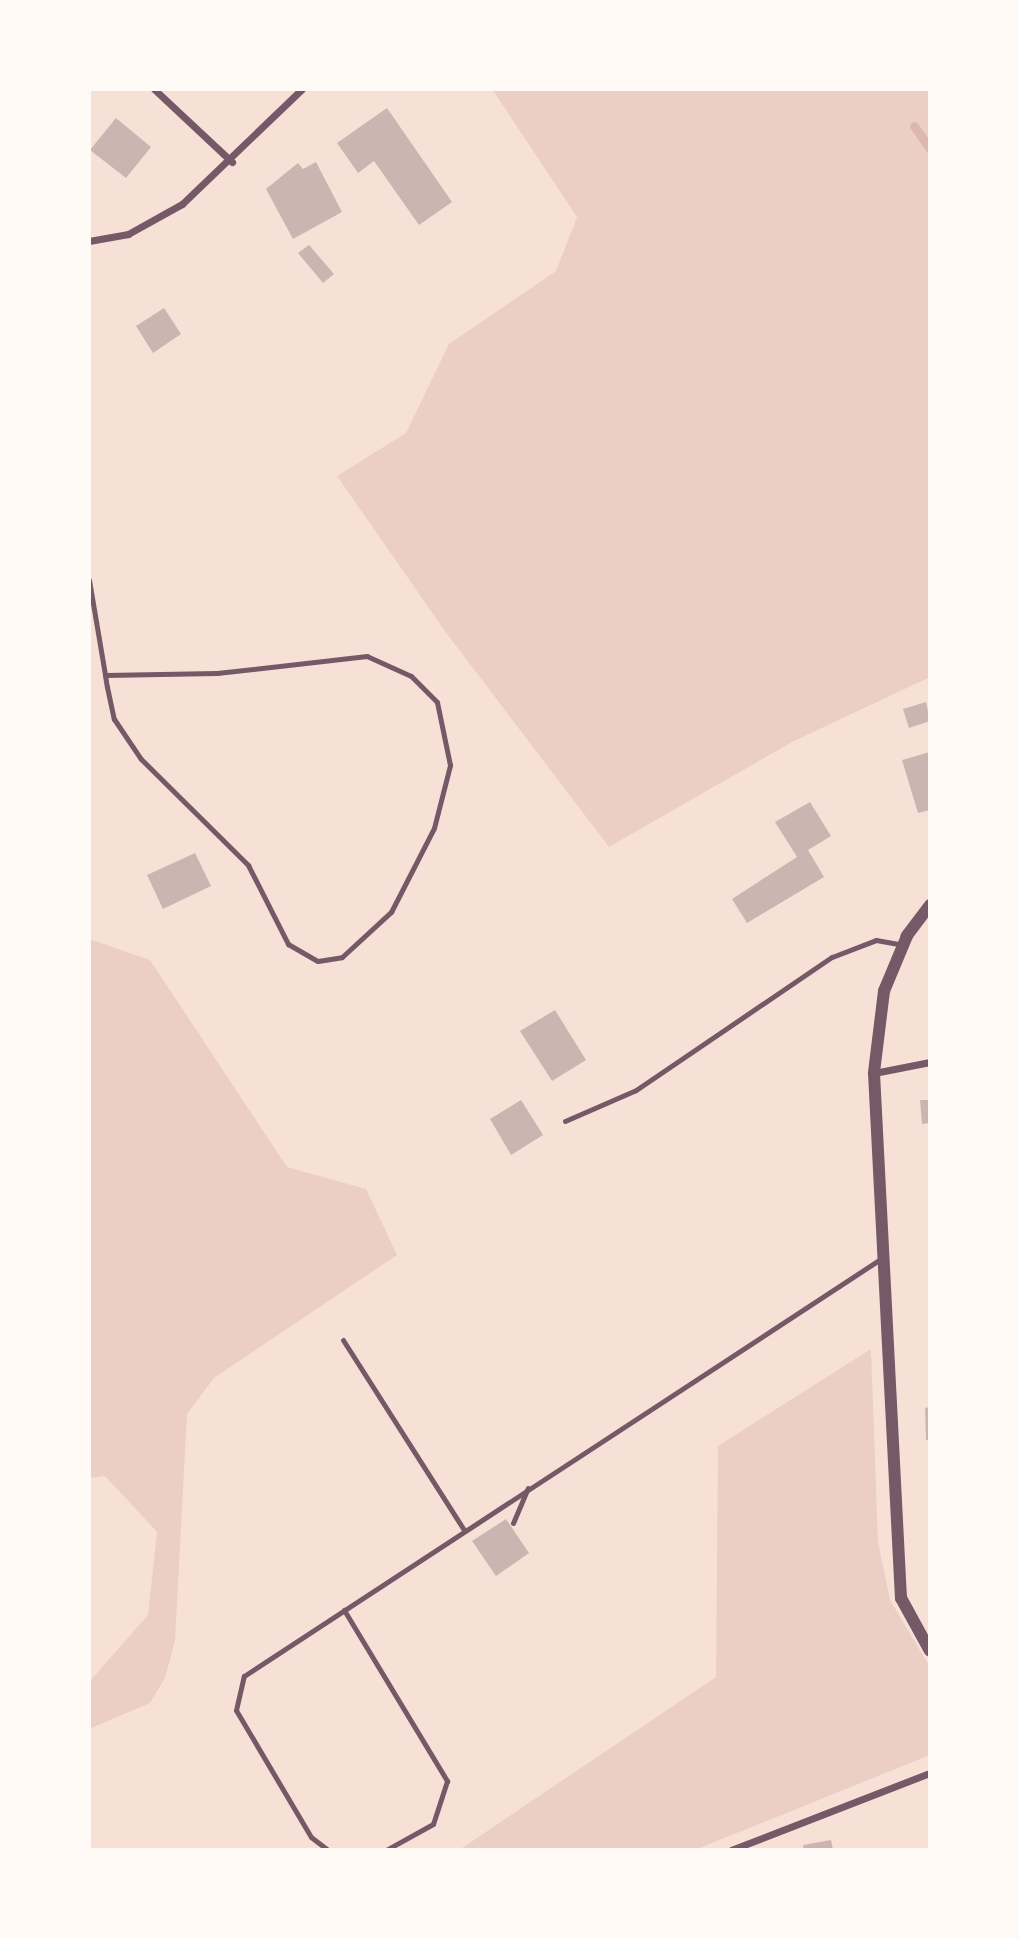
<!DOCTYPE html>
<style>
body{margin:0}
#map{position:relative;width:1019px;height:1939px;overflow:hidden;background:#f7e1d7;font-family:"Work Sans",sans-serif}
div>[style]{position:absolute}
.green>*{inset:0;background:#ebcfc5}
.stream>*{height:9px;margin:-4.5px;padding:0 4.5px;transform-origin:4.5px;border-radius:4.5px;background:#dcb8b0}
.building>*{inset:0;background:#ccb4b1}
.service>*{height:5px;margin:-2.5px;padding:0 2.5px;transform-origin:2.5px;border-radius:2.5px;background:#755966}
.minor>*{height:7px;margin:-3.5px;padding:0 3.5px;transform-origin:3.5px;border-radius:3.5px;background:#755966}
.tertiary>*{height:12px;margin:-6px;padding:0 6px;transform-origin:6px;border-radius:6px;background:#755966}
span{translate:-50% -50%;white-space:nowrap;text-align:center;line-height:1.15;-webkit-text-stroke:7px #fffaf5;paint-order:stroke}
.frame{position:absolute;inset:0;border:91px solid #fffaf5;pointer-events:none}
</style>
<div id="map">
<div class="green">
<div style="clip-path:polygon(492px 89px,925px 89px,930px 95px,930px 677px,792px 742px,609px 847px,447px 634px,337px 476px,406px 433px,449px 344px,556px 271px,577px 217px)"></div>
<div style="clip-path:polygon(89px 939px,150px 960px,287px 1167px,366px 1189px,397px 1255px,214px 1378px,187px 1414px,175px 1641px,165px 1678px,150px 1703px,89px 1729px,89px 1682px,148px 1615px,157px 1532px,105px 1476px,89px 1478px)"></div>
<div style="clip-path:polygon(871px 1349px,878px 1542px,890px 1600px,930px 1667px,930px 1755px,695px 1850px,459px 1850px,716px 1677px,718px 1446px)"></div>
</div>
<div class="stream">
<div style="left:914px;top:126px;width:28px;rotate:55deg"></div>
</div>
<div class="building">
<div style="clip-path:polygon(387px 108px,452px 202px,419px 225px,374px 161px,358px 173px,337px 143px)"></div>
<div style="clip-path:polygon(116px 118px,151px 147px,126px 178px,90px 150px)"></div>
<div style="clip-path:polygon(316px 162px,342px 212px,293px 239px,266px 189px,298px 163px,303px 169px)"></div>
<div style="clip-path:polygon(309px 245px,334px 274px,323px 283px,298px 253px)"></div>
<div style="clip-path:polygon(164px 308px,181px 334px,153px 353px,136px 326px)"></div>
<div style="clip-path:polygon(926px 702px,930px 721px,909px 728px,903px 709px)"></div>
<div style="clip-path:polygon(930px 752px,930px 810px,918px 813px,902px 760px)"></div>
<div style="clip-path:polygon(810px 802px,831px 836px,808px 850px,824px 877px,747px 923px,732px 899px,797px 857px,775px 822px)"></div>
<div style="clip-path:polygon(195px 853px,211px 886px,163px 909px,147px 875px)"></div>
<div style="clip-path:polygon(555px 1010px,586px 1060px,552px 1081px,520px 1031px)"></div>
<div style="clip-path:polygon(521px 1100px,543px 1135px,511px 1155px,490px 1119px)"></div>
<div style="clip-path:polygon(920px 1100px,930px 1100px,930px 1123px,922px 1124px)"></div>
<div style="clip-path:polygon(930px 1407px,930px 1440px,926px 1440px,925px 1408px)"></div>
<div style="clip-path:polygon(506px 1519px,529px 1553px,496px 1576px,472px 1541px)"></div>
<div style="clip-path:polygon(831px 1840px,833px 1850px,804px 1850px,803px 1845px)"></div>
</div>
<div class="service">
<div style="left:89px;top:580px;width:96px;rotate:80.4deg"></div>
<div style="left:105px;top:675px;width:12px;rotate:81deg"></div>
<div style="left:107px;top:687px;width:33px;rotate:78deg"></div>
<div style="left:114px;top:719px;width:48px;rotate:56deg"></div>
<div style="left:141px;top:759px;width:151px;rotate:44.7deg"></div>
<div style="left:248px;top:865px;width:89px;rotate:63.1deg"></div>
<div style="left:288px;top:944px;width:34px;rotate:30deg"></div>
<div style="left:318px;top:961px;width:24px;rotate:-9deg"></div>
<div style="left:342px;top:957px;width:67px;rotate:-42.6deg"></div>
<div style="left:391px;top:912px;width:94px;rotate:-62.9deg"></div>
<div style="left:434px;top:828px;width:65px;rotate:-75.7deg"></div>
<div style="left:450px;top:765px;width:64px;rotate:-101.7deg"></div>
<div style="left:437px;top:702px;width:37px;rotate:-135deg"></div>
<div style="left:411px;top:676px;width:48px;rotate:-155.6deg"></div>
<div style="left:367px;top:656px;width:151px;rotate:173.5deg"></div>
<div style="left:217px;top:673px;width:112px;rotate:179deg"></div>
<div style="left:565px;top:1121px;width:77px;rotate:-23.6deg"></div>
<div style="left:636px;top:1090px;width:237px;rotate:-34.2deg"></div>
<div style="left:832px;top:957px;width:47px;rotate:-21.1deg"></div>
<div style="left:876px;top:940px;width:27px;rotate:10deg"></div>
<div style="left:343px;top:1340px;width:225px;rotate:57.5deg"></div>
<div style="left:513px;top:1523px;width:38px;rotate:-67deg"></div>
<div style="left:344px;top:1610px;width:200px;rotate:58.9deg"></div>
<div style="left:447px;top:1781px;width:45px;rotate:108deg"></div>
<div style="left:433px;top:1824px;width:54px;rotate:151deg"></div>
<div style="left:328px;top:1850px;width:21px;rotate:-143deg"></div>
<div style="left:311px;top:1837px;width:147px;rotate:-120.6deg"></div>
<div style="left:236px;top:1710px;width:35px;rotate:-77deg"></div>
<div style="left:244px;top:1676px;width:763px;rotate:-33.23deg"></div>
</div>
<div class="minor">
<div style="left:154px;top:89px;width:107px;rotate:43.1deg"></div>
<div style="left:89px;top:241px;width:40px;rotate:-10deg"></div>
<div style="left:128px;top:234px;width:62px;rotate:-29.1deg"></div>
<div style="left:182px;top:204px;width:166px;rotate:-43.8deg"></div>
<div style="left:874px;top:1073px;width:57px;rotate:-11.1deg"></div>
<div style="left:731px;top:1850px;width:213px;rotate:-21.2deg"></div>
</div>
<div class="tertiary">
<div style="left:930px;top:905px;width:39px;rotate:127deg"></div>
<div style="left:907px;top:936px;width:60px;rotate:112.7deg"></div>
<div style="left:884px;top:991px;width:83px;rotate:97deg"></div>
<div style="left:874px;top:1073px;width:526px;rotate:87.06deg"></div>
<div style="left:901px;top:1598px;width:60px;rotate:61.3deg"></div>
</div>
<div class="frame"></div>
</div>
